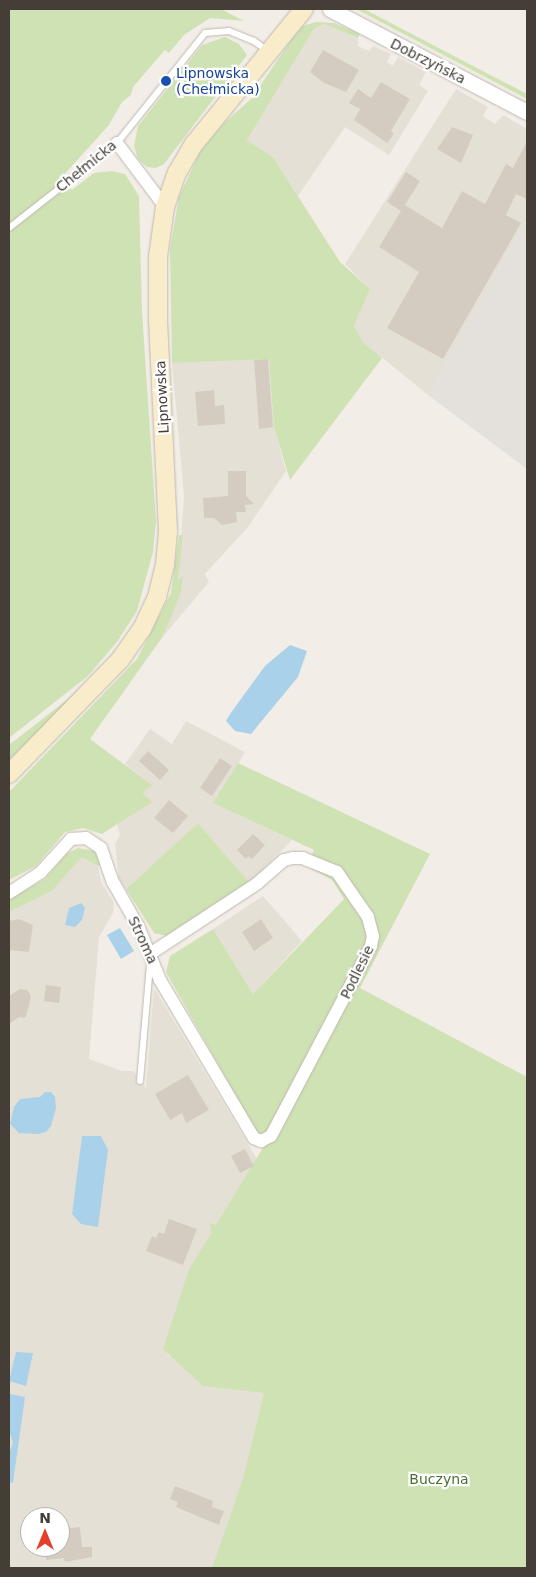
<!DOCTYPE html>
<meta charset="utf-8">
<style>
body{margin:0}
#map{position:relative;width:536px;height:1577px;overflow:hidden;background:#f2eee7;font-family:"DejaVu Sans",sans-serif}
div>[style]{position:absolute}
.residential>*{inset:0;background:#e5e0d6}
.industrial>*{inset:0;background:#e4e0dc}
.green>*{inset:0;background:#cfe2b4}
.water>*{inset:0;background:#a9d1e9}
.building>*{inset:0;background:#d5ccc1}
.roads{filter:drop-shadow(0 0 1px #bfb8ae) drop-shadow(0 0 1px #bfb8ae)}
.service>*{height:6px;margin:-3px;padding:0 3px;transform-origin:3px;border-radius:3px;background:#fff}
.minor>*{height:12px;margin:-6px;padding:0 6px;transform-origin:6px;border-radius:6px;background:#fff}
.tertiary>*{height:15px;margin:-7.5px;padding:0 7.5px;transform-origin:7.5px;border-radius:7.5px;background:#fff}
.secondary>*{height:18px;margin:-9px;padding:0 9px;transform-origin:9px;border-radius:9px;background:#f9ecca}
.dots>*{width:14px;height:14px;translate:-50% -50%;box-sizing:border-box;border:2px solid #fff;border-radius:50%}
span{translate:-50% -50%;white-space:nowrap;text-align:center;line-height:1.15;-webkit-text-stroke:4.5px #fff;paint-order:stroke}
.street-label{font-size:14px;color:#443e37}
.transit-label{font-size:14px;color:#164399}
.left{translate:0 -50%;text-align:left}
.park-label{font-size:14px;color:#4a7030}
.frame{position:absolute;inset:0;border:10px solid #443e37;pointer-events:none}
.north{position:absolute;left:20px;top:1507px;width:50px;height:50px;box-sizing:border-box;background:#fff;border:1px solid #b4b2af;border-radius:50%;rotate:0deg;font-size:14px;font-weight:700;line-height:20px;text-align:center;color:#443e37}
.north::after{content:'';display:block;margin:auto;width:18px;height:22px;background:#e5402b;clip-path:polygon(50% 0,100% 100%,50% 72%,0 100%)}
</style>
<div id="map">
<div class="residential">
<div style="clip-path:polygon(324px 24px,358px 38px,358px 46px,369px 51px,373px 46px,391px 54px,387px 62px,393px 66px,398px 57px,426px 72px,419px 85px,428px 91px,389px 155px,345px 127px,298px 196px,273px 157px,247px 140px,314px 29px)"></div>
<div style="clip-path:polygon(456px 89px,488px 107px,483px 116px,495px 124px,503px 115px,527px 129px,527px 219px,428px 395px,363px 342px,354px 326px,370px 289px,345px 264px)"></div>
<div style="clip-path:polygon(269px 358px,274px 428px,286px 471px,248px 527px,205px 574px,209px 582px,161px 639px,181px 592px,183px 577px,178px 580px,184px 496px,172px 363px)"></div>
<div style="clip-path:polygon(186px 721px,245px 752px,214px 803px,292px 840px,250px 883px,198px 823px,126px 889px,119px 879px,115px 844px,120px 835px,117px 824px,151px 802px,143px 793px,152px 785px,125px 764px,150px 729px,172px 744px)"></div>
<div style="clip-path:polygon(evenodd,82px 857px,98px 866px,101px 882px,114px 903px,113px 913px,99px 937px,89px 1059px,122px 1071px,133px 1071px,146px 1088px,154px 988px,263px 1169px,229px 1231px,210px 1222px,213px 1233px,174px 1347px,167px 1355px,290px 1389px,230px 1568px,9px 1568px,9px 912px,52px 891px,82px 857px,30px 1517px,60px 1517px,60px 1547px,30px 1547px,30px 1517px)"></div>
<div style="clip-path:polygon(263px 896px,302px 941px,253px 994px,213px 929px)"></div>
</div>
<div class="industrial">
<div style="clip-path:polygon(527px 219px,527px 469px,428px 395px)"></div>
</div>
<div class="green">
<div style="clip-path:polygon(9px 9px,221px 9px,244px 21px,210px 18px,184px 35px,169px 53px,165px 50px,133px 87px,131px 95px,122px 102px,109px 125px,61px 178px,72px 190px,94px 173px,112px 171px,125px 174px,139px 196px,142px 311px,156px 521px,153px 552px,137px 611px,117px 642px,88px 676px,9px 738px)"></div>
<div style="clip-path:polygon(356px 9px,364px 9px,527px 94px,527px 99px)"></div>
<div style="clip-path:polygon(316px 22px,334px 23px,360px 34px,358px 38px,324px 24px,314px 29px,247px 140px,273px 157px,340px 262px,370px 289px,354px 326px,363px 342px,382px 358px,290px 480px,274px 428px,269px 359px,172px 363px,170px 249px,179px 197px,200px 152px,223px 124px,252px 98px,293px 37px,303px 26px)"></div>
<div style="clip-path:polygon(225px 37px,239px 44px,247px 55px,164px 164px,156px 168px,147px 167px,138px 159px,134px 146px,138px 126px,202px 45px)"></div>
<div style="clip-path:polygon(179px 535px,183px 535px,178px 580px,183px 576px,181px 592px,170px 620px,161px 639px,90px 739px,152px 785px,143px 793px,152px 802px,102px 834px,83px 828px,65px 832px,36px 866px,9px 880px,9px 792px,137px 659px,171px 593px)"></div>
<div style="clip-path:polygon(86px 685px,9px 760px,9px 745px)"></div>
<div style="clip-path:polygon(238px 763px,430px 854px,360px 988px,527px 1077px,527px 1568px,212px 1568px,243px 1479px,264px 1393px,203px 1386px,163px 1349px,189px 1269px,212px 1232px,209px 1222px,216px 1225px,264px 1146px,166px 972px,170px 956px,213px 929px,253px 994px,344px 899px,332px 880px,306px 866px,314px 850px,213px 803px)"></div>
<div style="clip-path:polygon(198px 823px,250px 883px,167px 936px,154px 933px,126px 889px)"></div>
<div style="clip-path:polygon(78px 848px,94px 851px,102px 864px,98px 866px,82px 857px,52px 891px,9px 912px,9px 899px,45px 879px,66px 854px)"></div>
</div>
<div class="water">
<div style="clip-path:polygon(290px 645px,307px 651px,298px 677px,251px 734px,235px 731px,226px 721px,230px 714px,265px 666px)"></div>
<div style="clip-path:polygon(81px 903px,85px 908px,82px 920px,75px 927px,65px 925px,69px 908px)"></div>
<div style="clip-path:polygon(120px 928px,134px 951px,121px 959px,107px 935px)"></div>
<div style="clip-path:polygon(45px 1092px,51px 1092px,55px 1097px,56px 1108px,51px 1126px,46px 1132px,38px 1134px,19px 1133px,10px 1124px,14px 1107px,20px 1099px,40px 1097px)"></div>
<div style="clip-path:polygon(82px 1136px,101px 1136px,108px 1150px,98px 1227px,81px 1224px,72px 1214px)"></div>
<div style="clip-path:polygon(16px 1352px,33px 1353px,26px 1386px,9px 1381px)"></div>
<div style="clip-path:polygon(10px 1394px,25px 1397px,13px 1483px,9px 1482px,9px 1454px,13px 1443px,9px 1430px)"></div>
</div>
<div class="building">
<div style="clip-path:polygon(323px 50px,359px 70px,346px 92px,324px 83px,310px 72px)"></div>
<div style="clip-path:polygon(381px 82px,410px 99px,391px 131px,394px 134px,387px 143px,354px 120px,360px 109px,349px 103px,358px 89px,371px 98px)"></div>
<div style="clip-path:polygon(452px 127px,473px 135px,461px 163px,437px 149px)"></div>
<div style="clip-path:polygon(527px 141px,527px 199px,516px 194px,506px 215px,521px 223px,443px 359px,387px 328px,419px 272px,379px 247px,401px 211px,387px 202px,406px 172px,420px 181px,405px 205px,442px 228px,462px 191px,485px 204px,506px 164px,513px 168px)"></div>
<div style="clip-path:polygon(268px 359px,273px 427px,259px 429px,254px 360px)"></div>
<div style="clip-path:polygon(214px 390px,215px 406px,224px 405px,225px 424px,198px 426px,195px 392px)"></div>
<div style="clip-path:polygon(228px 471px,246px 471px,246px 496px,254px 504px,245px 505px,246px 512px,236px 512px,237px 522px,222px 525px,214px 518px,204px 518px,203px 498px,228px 496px)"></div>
<div style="clip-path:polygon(148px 751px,169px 770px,160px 780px,139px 761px)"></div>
<div style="clip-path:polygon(220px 758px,232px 766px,212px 796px,200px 788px)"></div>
<div style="clip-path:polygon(169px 800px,188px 816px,173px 833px,154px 818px)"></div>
<div style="clip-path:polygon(253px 834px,265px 845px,252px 859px,248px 856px,246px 859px,237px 850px)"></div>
<div style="clip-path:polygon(19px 919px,33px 925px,29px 952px,9px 950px,9px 921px)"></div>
<div style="clip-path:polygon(261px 919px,273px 938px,254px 951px,242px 932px)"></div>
<div style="clip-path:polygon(46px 985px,61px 987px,59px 1003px,44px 1001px)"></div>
<div style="clip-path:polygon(20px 989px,27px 990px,31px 996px,29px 1006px,25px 1018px,19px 1017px,9px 1024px,9px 996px)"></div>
<div style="clip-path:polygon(188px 1075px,209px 1110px,186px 1123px,182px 1113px,170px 1120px,155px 1094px)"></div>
<div style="clip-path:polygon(245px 1149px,254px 1166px,240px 1173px,231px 1156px)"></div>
<div style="clip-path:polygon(169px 1219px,197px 1229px,183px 1265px,146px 1251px,152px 1236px,156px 1238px,159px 1232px,164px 1234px)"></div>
<div style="clip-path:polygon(175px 1486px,213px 1501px,212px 1507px,224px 1511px,219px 1525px,176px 1507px,178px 1502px,170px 1499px)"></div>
<div style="clip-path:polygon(80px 1527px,82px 1547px,92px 1547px,92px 1557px,65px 1562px,64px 1558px,46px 1560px,45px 1547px,60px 1547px,62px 1529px)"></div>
</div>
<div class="roads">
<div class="service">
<div style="left:9px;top:228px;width:137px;rotate:-38.2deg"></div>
<div style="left:117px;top:143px;width:141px;rotate:-51.3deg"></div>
<div style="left:205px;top:33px;width:24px;rotate:-5deg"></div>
<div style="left:229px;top:31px;width:27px;rotate:22deg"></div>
<div style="left:254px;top:41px;width:19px;rotate:36deg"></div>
<div style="left:140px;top:1081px;width:116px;rotate:-85.1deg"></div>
</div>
<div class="minor">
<div style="left:117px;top:143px;width:80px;rotate:53.1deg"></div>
<div style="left:9px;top:893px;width:38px;rotate:-33deg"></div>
<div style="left:41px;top:872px;width:45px;rotate:-47.7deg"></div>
<div style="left:71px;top:839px;width:15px;rotate:-4deg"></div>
<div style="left:86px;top:838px;width:18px;rotate:34deg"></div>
<div style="left:101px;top:848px;width:36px;rotate:71deg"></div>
<div style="left:113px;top:882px;width:51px;rotate:60.4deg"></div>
<div style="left:138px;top:926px;width:58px;rotate:67.8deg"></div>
<div style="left:160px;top:980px;width:184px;rotate:59.3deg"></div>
<div style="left:254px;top:1138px;width:8px;rotate:23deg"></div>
<div style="left:261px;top:1141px;width:11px;rotate:-27deg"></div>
<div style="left:271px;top:1136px;width:215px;rotate:-62.2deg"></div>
<div style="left:371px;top:946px;width:10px;rotate:-79deg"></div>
<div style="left:373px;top:936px;width:20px;rotate:-105deg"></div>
<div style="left:368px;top:917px;width:55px;rotate:-124.6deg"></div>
<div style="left:337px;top:872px;width:37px;rotate:-158deg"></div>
<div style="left:303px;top:858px;width:10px;rotate:180deg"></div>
<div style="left:293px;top:858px;width:9px;rotate:167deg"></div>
<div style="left:284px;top:860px;width:35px;rotate:139deg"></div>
<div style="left:258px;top:883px;width:129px;rotate:146.7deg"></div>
</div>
<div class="tertiary">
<div style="left:330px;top:9px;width:222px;rotate:27.6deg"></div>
</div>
<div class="secondary">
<div style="left:9px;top:774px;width:159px;rotate:-45.8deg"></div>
<div style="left:120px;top:660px;width:38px;rotate:-55deg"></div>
<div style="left:142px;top:629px;width:35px;rotate:-65deg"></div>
<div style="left:157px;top:597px;width:33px;rotate:-76deg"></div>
<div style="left:165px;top:565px;width:33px;rotate:-85deg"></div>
<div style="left:168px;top:532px;width:211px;rotate:-92.7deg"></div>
<div style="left:158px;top:321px;width:64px;rotate:-90deg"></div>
<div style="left:158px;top:257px;width:50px;rotate:-82deg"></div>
<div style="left:165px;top:207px;width:36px;rotate:-71deg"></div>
<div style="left:177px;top:173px;width:34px;rotate:-60deg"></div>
<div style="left:194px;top:144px;width:174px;rotate:-50.8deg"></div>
</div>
</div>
<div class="dots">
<div style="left:166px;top:81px;background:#1a4fb4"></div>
</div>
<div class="street-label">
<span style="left:428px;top:61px;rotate:27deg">Dobrzyńska</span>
<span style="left:86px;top:166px;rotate:-39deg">Chełmicka</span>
<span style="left:162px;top:397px;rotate:-93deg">Lipnowska</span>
<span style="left:143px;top:940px;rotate:65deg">Stroma</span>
<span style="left:357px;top:972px;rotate:-64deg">Podlesie</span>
</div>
<div class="transit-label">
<span class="left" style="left:176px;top:81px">Lipnowska<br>(Chełmicka)</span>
</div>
<div class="park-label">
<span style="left:439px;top:1479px">Buczyna</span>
</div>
<div class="frame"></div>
<div class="north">N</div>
</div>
